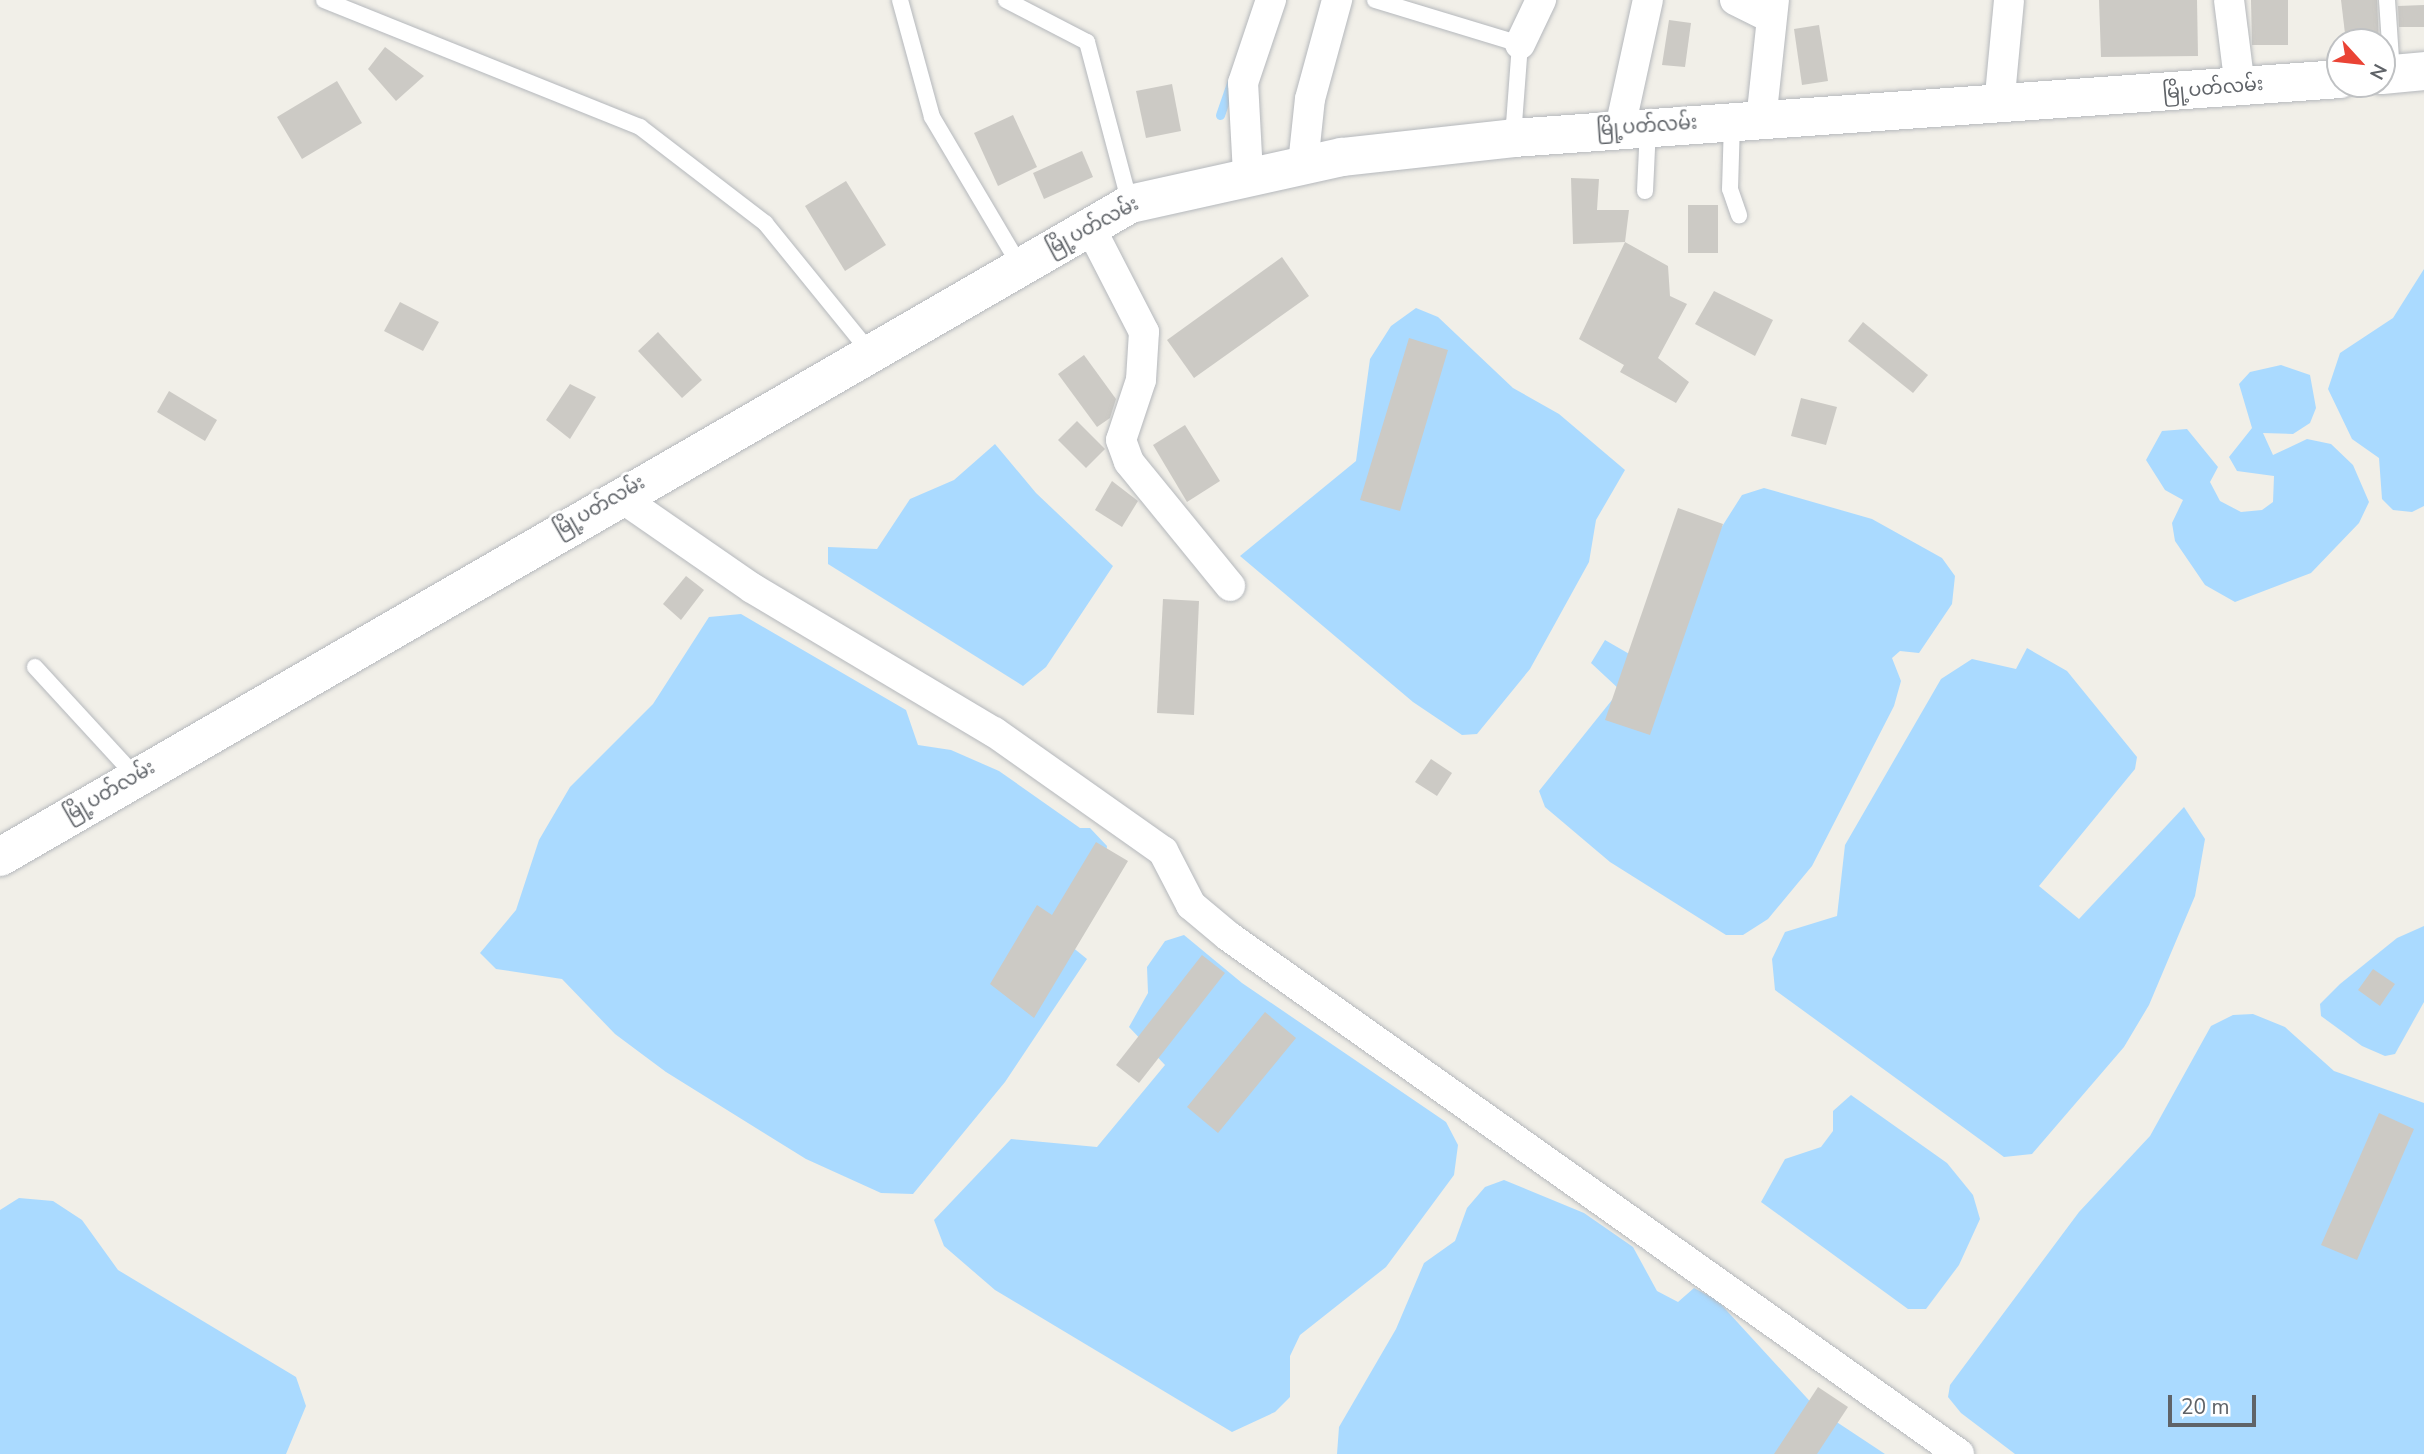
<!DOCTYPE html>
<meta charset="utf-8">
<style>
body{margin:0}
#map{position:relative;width:2424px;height:1454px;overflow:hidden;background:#f1efe8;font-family:"Nunito Sans","Noto Sans Myanmar",sans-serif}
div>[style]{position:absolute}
.water>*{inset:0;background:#aadaff}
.stream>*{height:9px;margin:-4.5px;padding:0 4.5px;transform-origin:4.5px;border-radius:4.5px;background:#aadaff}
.building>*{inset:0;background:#cccac5}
.roads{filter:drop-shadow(0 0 2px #b5b8bc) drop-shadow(0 0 2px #b5b8bc)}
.service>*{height:16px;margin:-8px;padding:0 8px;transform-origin:8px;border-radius:8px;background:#fff}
.minor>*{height:30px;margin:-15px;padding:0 15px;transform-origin:15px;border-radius:15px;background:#fff}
.secondary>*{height:38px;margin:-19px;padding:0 19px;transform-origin:19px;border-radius:19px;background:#fff}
span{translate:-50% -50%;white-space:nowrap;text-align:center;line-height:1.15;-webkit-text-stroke:6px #fff;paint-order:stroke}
.street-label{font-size:19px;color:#5f6368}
.north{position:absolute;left:2326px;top:28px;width:70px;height:70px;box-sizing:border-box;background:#fff;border:2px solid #bfc1c3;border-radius:50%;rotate:117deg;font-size:19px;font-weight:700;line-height:28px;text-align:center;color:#5f6368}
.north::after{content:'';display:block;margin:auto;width:24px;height:32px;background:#ea4335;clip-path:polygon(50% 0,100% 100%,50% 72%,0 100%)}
.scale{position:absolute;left:2168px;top:1395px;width:88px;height:32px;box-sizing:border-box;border:4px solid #5f6368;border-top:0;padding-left:9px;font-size:21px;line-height:24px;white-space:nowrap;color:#5f6368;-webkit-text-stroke:5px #fff;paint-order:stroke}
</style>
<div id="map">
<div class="water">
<div style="clip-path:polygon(2424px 269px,2424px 506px,2412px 512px,2393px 510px,2382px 499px,2379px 458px,2352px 439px,2328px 389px,2340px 353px,2393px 318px)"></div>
<div style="clip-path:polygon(1416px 308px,1438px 317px,1513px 388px,1559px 414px,1625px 470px,1596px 520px,1589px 562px,1530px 669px,1477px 734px,1462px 735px,1413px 702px,1240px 556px,1356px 461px,1370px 359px,1391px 326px)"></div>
<div style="clip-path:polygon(2281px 365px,2310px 375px,2316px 408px,2310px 423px,2293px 434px,2263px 433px,2273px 455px,2307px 439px,2331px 444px,2353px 465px,2369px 502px,2359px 523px,2311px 573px,2235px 602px,2205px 585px,2175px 541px,2172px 523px,2183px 500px,2165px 490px,2146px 460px,2162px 431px,2187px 429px,2218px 467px,2210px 482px,2220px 501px,2241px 512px,2262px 510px,2273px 502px,2274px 476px,2237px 471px,2229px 457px,2252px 428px,2239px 384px,2250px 372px)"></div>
<div style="clip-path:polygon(995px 444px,1036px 493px,1113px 566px,1046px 667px,1023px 686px,828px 564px,828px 547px,877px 549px,910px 499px,954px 480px)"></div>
<div style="clip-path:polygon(1764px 488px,1872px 519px,1942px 558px,1955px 576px,1952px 604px,1919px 653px,1900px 651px,1892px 658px,1901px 681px,1894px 706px,1812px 866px,1768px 919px,1743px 935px,1726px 935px,1610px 862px,1545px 807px,1539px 791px,1620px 690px,1591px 663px,1605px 640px,1638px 659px,1742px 495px)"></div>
<div style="clip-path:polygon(741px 614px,906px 710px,918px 745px,951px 750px,999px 771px,1080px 828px,1090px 828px,1107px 846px,1105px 865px,1055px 933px,1087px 959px,1005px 1082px,913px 1194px,881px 1193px,806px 1159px,666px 1072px,615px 1034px,562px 979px,496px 969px,480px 953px,516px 910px,539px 840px,570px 787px,653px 704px,709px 617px)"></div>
<div style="clip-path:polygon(2027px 648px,2067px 671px,2137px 757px,2135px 769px,2039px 886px,2079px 919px,2184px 807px,2205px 839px,2195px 896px,2149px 1005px,2124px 1047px,2032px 1154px,2004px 1157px,1775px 990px,1772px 959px,1785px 932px,1837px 916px,1845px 845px,1941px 679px,1972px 659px,2016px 669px)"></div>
<div style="clip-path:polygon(2424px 926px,2424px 1002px,2395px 1054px,2385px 1056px,2362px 1046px,2321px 1016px,2320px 1004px,2340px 984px,2397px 938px)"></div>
<div style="clip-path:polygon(1184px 935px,1242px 983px,1446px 1122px,1458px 1145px,1454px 1175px,1386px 1267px,1300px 1335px,1290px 1356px,1290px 1397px,1275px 1412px,1232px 1432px,995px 1290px,944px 1246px,934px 1220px,1011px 1139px,1097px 1147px,1165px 1065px,1129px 1027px,1148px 993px,1147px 967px,1165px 941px)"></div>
<div style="clip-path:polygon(2253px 1014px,2285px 1027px,2334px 1071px,2424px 1103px,2424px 1454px,2015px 1454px,1961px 1413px,1948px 1397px,1950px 1385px,2079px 1212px,2150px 1136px,2211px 1026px,2233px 1015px)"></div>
<div style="clip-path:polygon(1851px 1095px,1947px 1163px,1973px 1195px,1980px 1219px,1959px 1265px,1926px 1309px,1908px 1309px,1761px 1202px,1785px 1159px,1821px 1147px,1833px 1131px,1833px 1111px)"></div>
<div style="clip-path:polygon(1504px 1180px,1584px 1213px,1633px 1247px,1657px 1291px,1678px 1302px,1694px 1288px,1717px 1300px,1817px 1409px,1885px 1454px,1337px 1454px,1339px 1427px,1396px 1329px,1424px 1263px,1455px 1241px,1467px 1208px,1485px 1187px)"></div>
<div style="clip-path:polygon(19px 1198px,53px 1201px,82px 1220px,118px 1270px,296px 1377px,306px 1406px,286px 1454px,0 1454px,0 1210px)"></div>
</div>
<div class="stream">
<div style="left:1220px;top:115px;width:36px;rotate:-71deg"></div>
</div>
<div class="building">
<div style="clip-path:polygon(2099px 0,2197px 0,2198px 56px,2101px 57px)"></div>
<div style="clip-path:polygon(2251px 0,2288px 0,2288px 45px,2252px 45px)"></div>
<div style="clip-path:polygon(2341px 0,2377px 0,2379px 42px,2346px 42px)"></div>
<div style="clip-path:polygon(2424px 5px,2424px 27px,2399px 27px,2398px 6px)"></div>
<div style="clip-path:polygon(1669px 20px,1691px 23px,1685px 67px,1662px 65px)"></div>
<div style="clip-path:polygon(1819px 25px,1828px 81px,1802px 85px,1794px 29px)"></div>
<div style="clip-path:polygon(385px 47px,424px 76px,396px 101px,368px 69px)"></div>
<div style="clip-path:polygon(337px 81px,362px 123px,302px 159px,277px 117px)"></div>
<div style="clip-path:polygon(1172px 84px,1181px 131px,1146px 138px,1136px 91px)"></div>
<div style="clip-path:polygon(1013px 115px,1037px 167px,998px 186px,974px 133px)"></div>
<div style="clip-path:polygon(1082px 151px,1093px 177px,1044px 199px,1033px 173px)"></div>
<div style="clip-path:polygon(1571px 178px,1599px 179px,1597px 210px,1629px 210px,1625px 242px,1668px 266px,1670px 296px,1687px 304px,1658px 358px,1689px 382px,1676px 403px,1620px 372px,1624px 365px,1579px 339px,1625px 242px,1573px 244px)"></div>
<div style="clip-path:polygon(846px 181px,886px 245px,845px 271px,805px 206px)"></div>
<div style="clip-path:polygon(1688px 205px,1718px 205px,1718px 253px,1688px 253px)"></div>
<div style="clip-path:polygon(1282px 257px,1309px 296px,1194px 378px,1167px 340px)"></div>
<div style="clip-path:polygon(1714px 291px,1773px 320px,1755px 356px,1695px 324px)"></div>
<div style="clip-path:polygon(400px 302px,439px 322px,423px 351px,384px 331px)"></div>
<div style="clip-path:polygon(1863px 322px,1928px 375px,1913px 393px,1848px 341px)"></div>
<div style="clip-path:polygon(658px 332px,702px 380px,682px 398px,638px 351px)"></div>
<div style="clip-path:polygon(1409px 338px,1448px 350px,1400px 511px,1360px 500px)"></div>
<div style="clip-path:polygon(1084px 355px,1116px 399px,1110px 418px,1097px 427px,1058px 374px)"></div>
<div style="clip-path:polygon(570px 384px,596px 397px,570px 439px,546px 420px)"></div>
<div style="clip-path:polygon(169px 391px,217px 420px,205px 441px,157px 412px)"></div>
<div style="clip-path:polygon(1801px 398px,1837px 407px,1826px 445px,1791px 436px)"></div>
<div style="clip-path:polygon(1077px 421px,1105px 449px,1086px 468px,1058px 440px)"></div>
<div style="clip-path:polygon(1185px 425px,1220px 481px,1187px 502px,1153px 445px)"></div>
<div style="clip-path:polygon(1112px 481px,1138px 501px,1122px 527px,1095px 510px)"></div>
<div style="clip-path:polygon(1678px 508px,1723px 524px,1650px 735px,1605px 720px)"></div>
<div style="clip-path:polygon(686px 576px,704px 590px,681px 620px,663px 604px)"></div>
<div style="clip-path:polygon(1163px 599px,1199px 601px,1194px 715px,1157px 713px)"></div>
<div style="clip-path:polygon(1431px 759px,1452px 773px,1437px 796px,1415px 782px)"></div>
<div style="clip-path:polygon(1096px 842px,1128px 861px,1034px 1018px,990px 984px,1037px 905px,1052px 915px)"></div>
<div style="clip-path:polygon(1202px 955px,1225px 973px,1139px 1083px,1116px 1065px)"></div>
<div style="clip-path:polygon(2373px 969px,2395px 984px,2380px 1006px,2358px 990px)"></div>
<div style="clip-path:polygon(1265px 1012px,1296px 1038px,1218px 1133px,1187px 1107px)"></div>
<div style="clip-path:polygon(2379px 1113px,2414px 1129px,2357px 1260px,2321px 1245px)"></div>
<div style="clip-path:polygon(1818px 1387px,1848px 1407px,1817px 1454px,1774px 1454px)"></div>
</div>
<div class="roads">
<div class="service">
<div style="left:324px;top:0;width:341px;rotate:21.9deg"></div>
<div style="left:640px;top:127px;width:158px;rotate:37.5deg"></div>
<div style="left:765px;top:223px;width:166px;rotate:50.9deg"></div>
<div style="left:900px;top:0;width:121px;rotate:74.7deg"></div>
<div style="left:932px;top:117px;width:173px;rotate:59.4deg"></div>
<div style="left:1006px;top:0;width:91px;rotate:27.4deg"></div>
<div style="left:1087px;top:42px;width:168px;rotate:75.1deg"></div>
<div style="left:1375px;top:0;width:152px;rotate:16.9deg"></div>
<div style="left:1520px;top:44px;width:94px;rotate:94.3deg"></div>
<div style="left:2387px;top:0;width:74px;rotate:86.1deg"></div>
<div style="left:1732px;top:122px;width:67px;rotate:91.7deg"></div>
<div style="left:1730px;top:189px;width:28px;rotate:71deg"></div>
<div style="left:1645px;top:191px;width:64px;rotate:-87.3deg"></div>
<div style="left:35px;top:667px;width:149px;rotate:47.4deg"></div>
</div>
<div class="minor">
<div style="left:1735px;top:0;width:40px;rotate:26.6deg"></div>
<div style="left:2229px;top:0;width:88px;rotate:82.8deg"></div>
<div style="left:1520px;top:44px;width:49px;rotate:-64.5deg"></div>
<div style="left:1999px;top:106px;width:106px;rotate:-84.6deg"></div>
<div style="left:1761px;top:121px;width:122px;rotate:-83.9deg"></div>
<div style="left:1620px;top:128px;width:131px;rotate:-77.7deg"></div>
<div style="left:1303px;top:164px;width:65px;rotate:-83.9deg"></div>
<div style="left:1310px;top:99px;width:103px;rotate:-74.7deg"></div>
<div style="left:1248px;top:174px;width:91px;rotate:-93.1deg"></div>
<div style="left:1243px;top:83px;width:88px;rotate:-71.4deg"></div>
<div style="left:1090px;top:227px;width:118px;rotate:62.8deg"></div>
<div style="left:1144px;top:332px;width:48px;rotate:93.6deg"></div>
<div style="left:1141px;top:380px;width:63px;rotate:108.4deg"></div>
<div style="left:1121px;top:440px;width:23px;rotate:70deg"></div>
<div style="left:1129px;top:462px;width:160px;rotate:50.8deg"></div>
<div style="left:619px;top:496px;width:162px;rotate:34.7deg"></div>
<div style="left:752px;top:588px;width:282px;rotate:30.8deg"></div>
<div style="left:994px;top:732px;width:207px;rotate:35.2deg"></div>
<div style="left:1163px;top:851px;width:61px;rotate:62.6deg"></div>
<div style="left:1191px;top:905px;width:48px;rotate:40deg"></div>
<div style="left:1228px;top:936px;width:896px;rotate:35.32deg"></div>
</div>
<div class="secondary">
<div style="left:2382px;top:75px;width:42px;rotate:-5.4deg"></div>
<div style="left:0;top:857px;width:1305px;rotate:-30.02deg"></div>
<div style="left:1130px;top:204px;width:217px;rotate:-12.5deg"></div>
<div style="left:1342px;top:157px;width:172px;rotate:-6.3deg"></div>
<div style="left:1513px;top:138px;width:829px;rotate:-4.08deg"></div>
</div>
</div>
<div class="street-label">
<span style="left:2213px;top:89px;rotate:-5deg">မြို့ပတ်လမ်း</span>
<span style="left:1647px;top:127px;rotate:-4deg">မြို့ပတ်လမ်း</span>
<span style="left:1093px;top:227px;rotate:-28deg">မြို့ပတ်လမ်း</span>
<span style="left:600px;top:507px;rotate:-30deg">မြို့ပတ်လမ်း</span>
<span style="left:110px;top:792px;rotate:-30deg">မြို့ပတ်လမ်း</span>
</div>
<div class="north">N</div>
<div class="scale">20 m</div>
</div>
